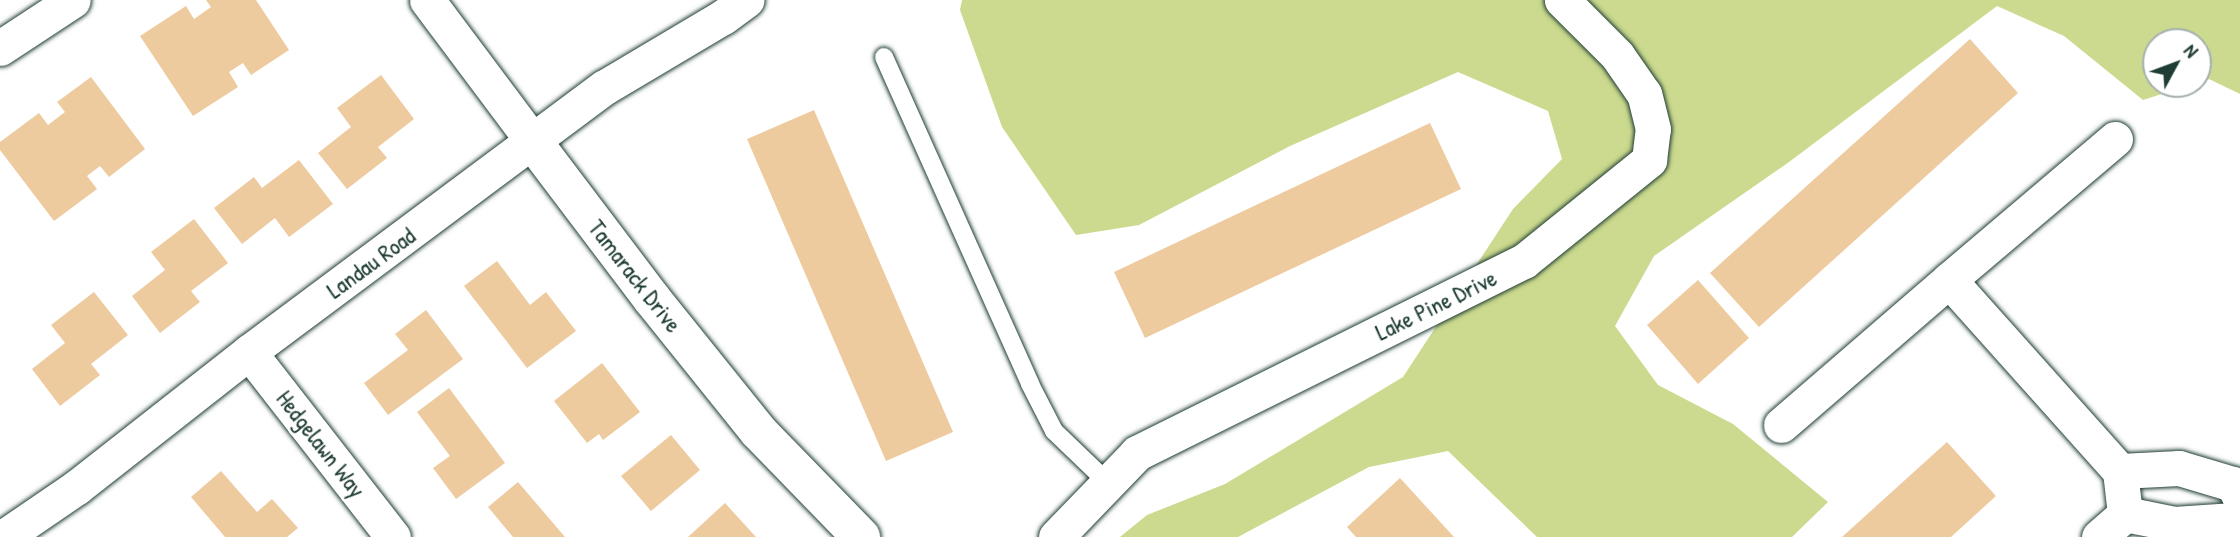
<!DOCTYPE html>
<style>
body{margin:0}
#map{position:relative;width:2240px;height:537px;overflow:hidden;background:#fff;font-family:"Patrick Hand",sans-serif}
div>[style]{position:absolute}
.green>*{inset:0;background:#cbda8e}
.building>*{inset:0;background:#eeca9f}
.roads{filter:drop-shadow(0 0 2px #1f3d34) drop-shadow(0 0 2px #1f3d34)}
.service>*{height:18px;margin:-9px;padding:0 9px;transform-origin:9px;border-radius:9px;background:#fff}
.minor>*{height:35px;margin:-17.5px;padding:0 17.5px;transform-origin:17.5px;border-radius:17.5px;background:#fff}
.tertiary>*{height:38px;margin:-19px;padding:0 19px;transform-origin:19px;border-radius:19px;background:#fff}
span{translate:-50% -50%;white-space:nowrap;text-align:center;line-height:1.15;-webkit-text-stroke:5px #fff;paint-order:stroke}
.street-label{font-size:24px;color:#1f3d34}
.north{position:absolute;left:2142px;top:28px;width:70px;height:70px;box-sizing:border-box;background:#fff;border:2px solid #a5b1ae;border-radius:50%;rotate:49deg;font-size:19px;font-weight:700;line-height:28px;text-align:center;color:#1f3d34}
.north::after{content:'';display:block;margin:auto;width:24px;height:32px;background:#1f3d34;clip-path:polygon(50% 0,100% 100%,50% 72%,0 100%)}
</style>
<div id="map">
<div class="green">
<div style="clip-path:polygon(962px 0,2240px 0,2240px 94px,2209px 79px,2198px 82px,2198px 42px,2156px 42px,2156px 84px,2193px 84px,2143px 100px,2064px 36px,1997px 6px,1789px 162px,1654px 256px,1615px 326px,1658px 385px,1733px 424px,1828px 502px,1792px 537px,1537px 537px,1448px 451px,1369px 467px,1238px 537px,1120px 537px,1147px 515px,1225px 484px,1403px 377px,1513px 209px,1562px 159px,1548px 111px,1458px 72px,1290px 146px,1139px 225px,1076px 235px,1002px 127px,960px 10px)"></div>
</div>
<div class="building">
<div style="clip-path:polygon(206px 0,256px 0,289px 50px,251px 75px,243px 63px,229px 72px,238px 87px,193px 116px,140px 36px,186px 6px,194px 19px,211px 7px)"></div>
<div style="clip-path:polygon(1970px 39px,2018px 93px,1759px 327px,1710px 273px)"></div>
<div style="clip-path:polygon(381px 75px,414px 119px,378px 147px,387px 158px,347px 189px,318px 153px,351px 127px,337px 108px)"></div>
<div style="clip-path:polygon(91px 77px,145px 149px,109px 177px,100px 166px,87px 176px,97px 189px,54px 221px,0 150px,0 142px,39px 113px,48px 125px,65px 112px,57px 102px)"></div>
<div style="clip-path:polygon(814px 110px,953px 432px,886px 461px,747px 139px)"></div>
<div style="clip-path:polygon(1430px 123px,1461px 189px,1145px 338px,1114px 272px)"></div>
<div style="clip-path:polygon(299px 160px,333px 204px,289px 237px,275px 218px,242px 244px,214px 208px,254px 177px,262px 188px)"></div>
<div style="clip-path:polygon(194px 219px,228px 263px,191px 291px,200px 302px,160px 333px,132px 296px,165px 270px,151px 252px)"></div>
<div style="clip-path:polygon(497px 261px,530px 305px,546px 292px,576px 331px,527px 368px,464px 286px)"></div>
<div style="clip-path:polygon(1698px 280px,1749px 338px,1698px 384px,1647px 325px)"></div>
<div style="clip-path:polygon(94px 292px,128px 335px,91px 364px,100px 375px,60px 406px,32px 369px,65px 343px,51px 325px)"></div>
<div style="clip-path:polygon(426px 310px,463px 359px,388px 415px,364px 383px,408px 350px,395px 334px)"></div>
<div style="clip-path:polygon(602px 363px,640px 412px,603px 440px,599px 434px,587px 443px,554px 401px)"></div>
<div style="clip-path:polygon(449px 388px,505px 463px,456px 499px,433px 468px,450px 456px,417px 412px)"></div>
<div style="clip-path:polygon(671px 435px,700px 470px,651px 511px,621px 476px)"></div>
<div style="clip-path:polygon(1947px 442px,1996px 496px,1951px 537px,1842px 537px)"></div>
<div style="clip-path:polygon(221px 471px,257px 512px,272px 499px,298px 528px,287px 537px,225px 537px,191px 497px)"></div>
<div style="clip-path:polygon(1400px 478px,1454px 537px,1356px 537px,1347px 527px)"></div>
<div style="clip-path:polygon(518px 482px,565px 537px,513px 537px,488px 507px)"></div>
<div style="clip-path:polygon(725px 503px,756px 537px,688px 537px)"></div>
</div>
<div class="roads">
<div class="service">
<div style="left:884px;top:57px;width:358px;rotate:65.9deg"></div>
<div style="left:1030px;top:384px;width:53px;rotate:62.9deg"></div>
<div style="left:1054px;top:431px;width:74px;rotate:43.9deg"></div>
</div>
<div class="minor">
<div style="left:427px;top:0;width:179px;rotate:53.2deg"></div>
<div style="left:0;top:48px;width:87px;rotate:-33.3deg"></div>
<div style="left:2115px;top:139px;width:218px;rotate:139.7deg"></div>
<div style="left:1949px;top:280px;width:256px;rotate:48.2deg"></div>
<div style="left:2120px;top:471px;width:43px;rotate:83.4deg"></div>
<div style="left:249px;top:352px;width:234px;rotate:52.1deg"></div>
<div style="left:1781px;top:425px;width:222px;rotate:-40.8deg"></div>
<div style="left:2120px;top:471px;width:59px;rotate:-2.9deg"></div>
<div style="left:2179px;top:468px;width:56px;rotate:16.5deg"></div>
<div style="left:2233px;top:484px;width:16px;rotate:63deg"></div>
<div style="left:2125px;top:514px;width:50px;rotate:11.5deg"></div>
<div style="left:2174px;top:524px;width:60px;rotate:-3.8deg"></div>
<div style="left:2234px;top:520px;width:13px;rotate:-61deg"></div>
<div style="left:4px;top:537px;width:88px;rotate:-34.4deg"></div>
<div style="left:77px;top:487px;width:219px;rotate:-38.1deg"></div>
<div style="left:249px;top:352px;width:444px;rotate:-36.7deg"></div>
<div style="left:605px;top:87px;width:137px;rotate:-30.7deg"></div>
<div style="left:723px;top:17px;width:29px;rotate:-36deg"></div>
<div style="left:1056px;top:537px;width:117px;rotate:-46deg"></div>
<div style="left:1137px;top:453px;width:432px;rotate:-26.4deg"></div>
<div style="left:1524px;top:261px;width:161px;rotate:-38.9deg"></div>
<div style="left:1649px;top:160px;width:31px;rotate:-83deg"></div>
<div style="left:1653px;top:129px;width:36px;rotate:-104deg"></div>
<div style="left:1644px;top:94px;width:47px;rotate:-124.7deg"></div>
<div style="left:1617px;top:55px;width:78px;rotate:-135deg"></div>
<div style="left:2099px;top:537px;width:35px;rotate:-41deg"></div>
</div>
<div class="tertiary">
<div style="left:534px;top:143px;width:196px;rotate:52.9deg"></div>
<div style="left:652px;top:299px;width:169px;rotate:51.2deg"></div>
<div style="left:758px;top:431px;width:148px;rotate:45.8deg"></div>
</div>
</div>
<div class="street-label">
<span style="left:371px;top:263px;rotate:-36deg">Landau Road</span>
<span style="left:635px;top:276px;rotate:52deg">Tamarack Drive</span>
<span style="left:1436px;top:305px;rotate:-26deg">Lake Pine Drive</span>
<span style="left:321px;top:444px;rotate:52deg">Hedgelawn Way</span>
</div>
<div class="north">N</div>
</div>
